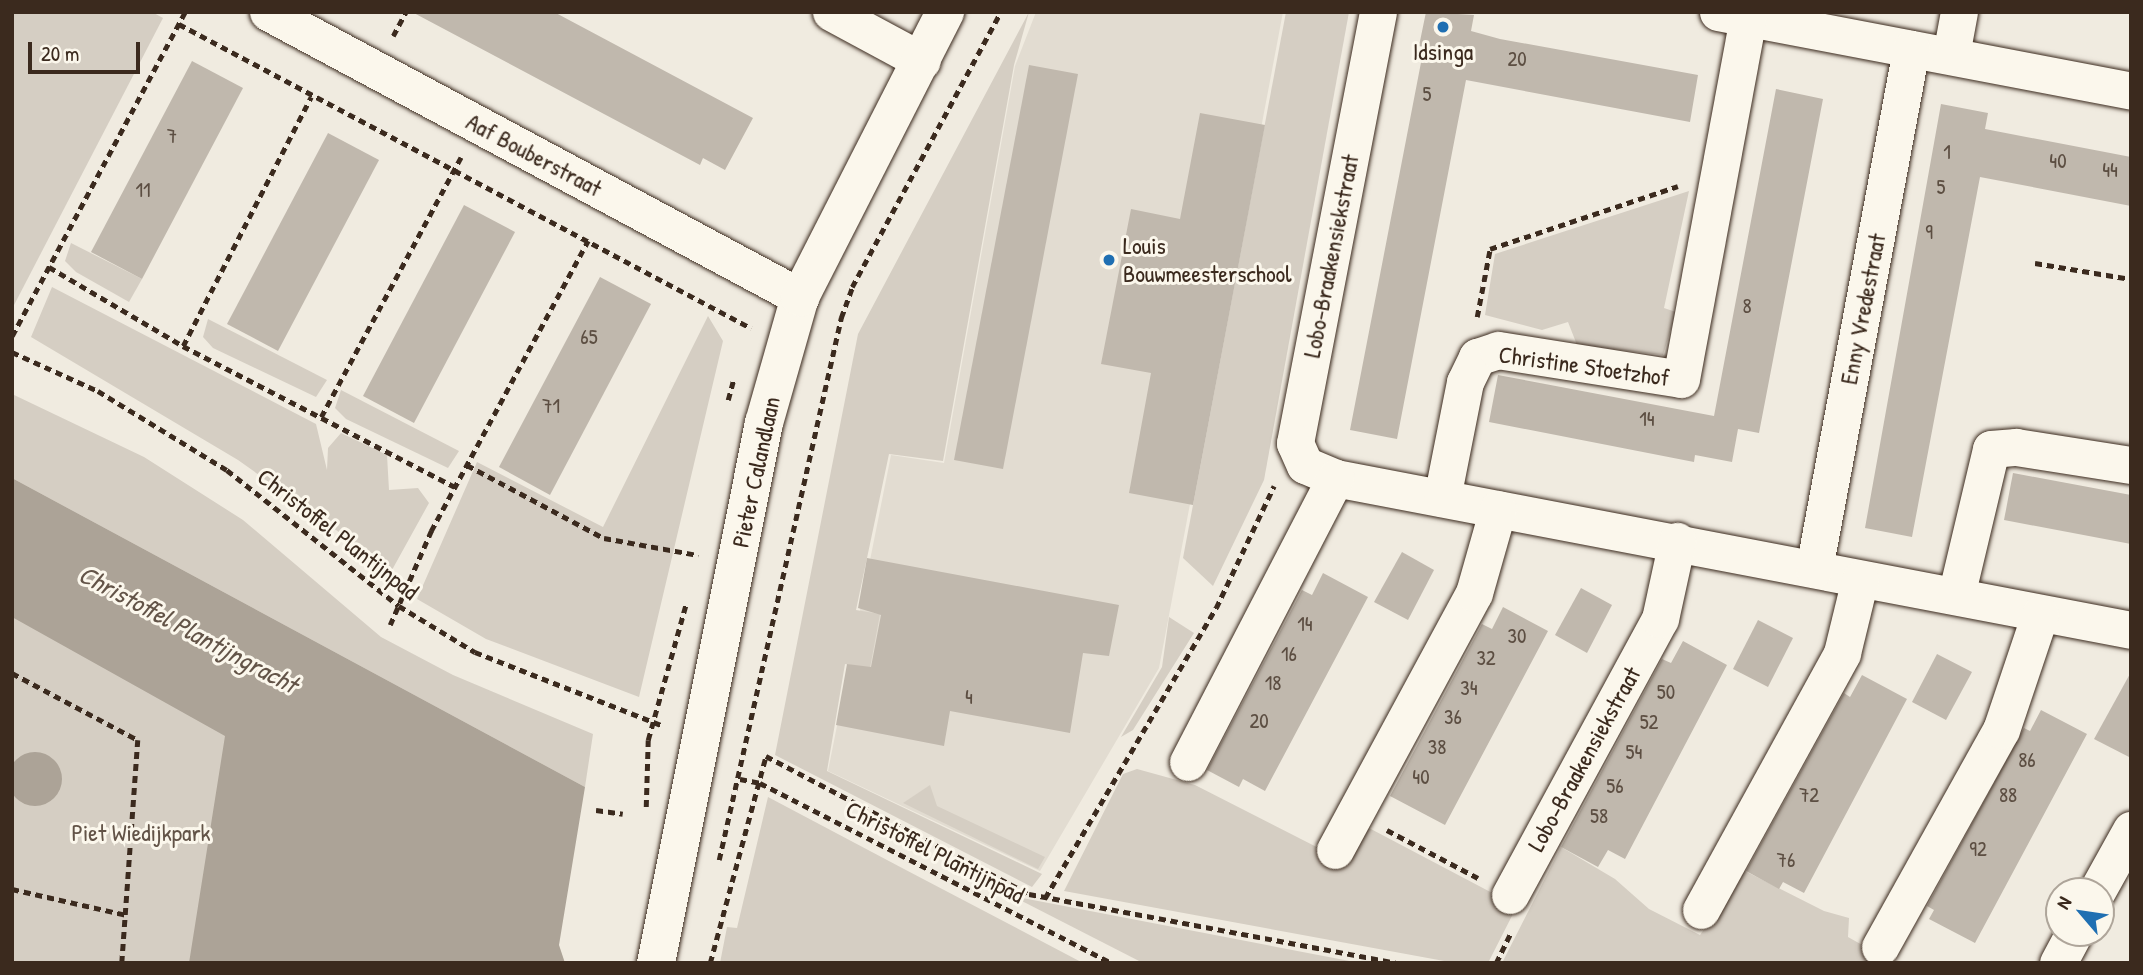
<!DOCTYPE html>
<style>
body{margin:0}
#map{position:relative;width:2143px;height:975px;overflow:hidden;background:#f0ebe0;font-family:"Patrick Hand",sans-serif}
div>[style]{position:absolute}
.built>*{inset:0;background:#e2dcd1}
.green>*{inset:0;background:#d5cec3}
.water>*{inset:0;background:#aca397}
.round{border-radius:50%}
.building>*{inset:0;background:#c0b8ad}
.path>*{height:4.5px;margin-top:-2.25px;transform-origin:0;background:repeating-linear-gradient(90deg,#3b2a1e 0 7px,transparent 0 12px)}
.roads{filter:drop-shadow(0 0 2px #3b2a1e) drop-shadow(0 0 2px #3b2a1e)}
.minor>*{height:37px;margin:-18.5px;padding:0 18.5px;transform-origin:18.5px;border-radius:18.5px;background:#fbf7ec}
.tertiary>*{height:38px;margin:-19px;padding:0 19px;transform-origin:19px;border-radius:19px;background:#fbf7ec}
.dots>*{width:19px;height:19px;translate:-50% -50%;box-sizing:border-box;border:4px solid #fbf7ec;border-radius:50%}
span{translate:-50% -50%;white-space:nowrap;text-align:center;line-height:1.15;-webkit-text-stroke:6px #fbf7ec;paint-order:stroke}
.number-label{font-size:21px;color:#5c4e42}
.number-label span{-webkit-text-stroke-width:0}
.poi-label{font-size:24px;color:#3b2a1e}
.left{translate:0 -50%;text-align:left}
.street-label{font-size:24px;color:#3b2a1e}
.park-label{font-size:24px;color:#625347}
.water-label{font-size:26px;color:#635448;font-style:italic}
.frame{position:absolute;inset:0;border:14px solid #3b2a1e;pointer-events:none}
.north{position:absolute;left:2045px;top:877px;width:70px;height:70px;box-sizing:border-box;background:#fbf7ec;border:2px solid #aea59a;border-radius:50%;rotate:299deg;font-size:19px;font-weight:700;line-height:28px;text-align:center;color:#3b2a1e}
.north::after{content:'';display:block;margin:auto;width:24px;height:32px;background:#1f6fb2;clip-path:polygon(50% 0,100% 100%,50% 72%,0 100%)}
.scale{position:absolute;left:28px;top:42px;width:112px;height:32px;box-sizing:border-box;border:4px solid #3b2a1e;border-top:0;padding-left:9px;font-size:21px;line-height:24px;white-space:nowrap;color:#3b2a1e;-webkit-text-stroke:5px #fbf7ec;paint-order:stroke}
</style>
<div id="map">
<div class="built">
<div style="clip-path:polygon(1036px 12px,1283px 12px,1159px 668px,1040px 871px,828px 771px,891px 455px,944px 463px,1015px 66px)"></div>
</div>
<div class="green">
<div style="clip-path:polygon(12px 12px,152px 12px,163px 18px,12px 309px)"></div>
<div style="clip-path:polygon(1029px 12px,1014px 65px,943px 461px,889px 454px,856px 610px,880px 614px,870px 668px,845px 664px,827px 771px,1042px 874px,1032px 887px,775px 755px,858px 334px)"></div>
<div style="clip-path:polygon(1286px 12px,1349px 12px,1264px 480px,1213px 586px,1183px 558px)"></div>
<div style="clip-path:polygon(1689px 191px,1664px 308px,1676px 312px,1663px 355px,1577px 345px,1568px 322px,1542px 330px,1485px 315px,1495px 254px)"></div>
<div style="clip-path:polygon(71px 243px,142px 279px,129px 302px,76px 272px,65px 261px)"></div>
<div style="clip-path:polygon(52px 287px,316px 424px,327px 470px,328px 448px,341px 433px,387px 455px,389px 490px,418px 488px,429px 503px,392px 570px,238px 460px,31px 337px)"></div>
<div style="clip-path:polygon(708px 316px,723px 341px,639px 697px,486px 639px,417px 599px,477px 462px,603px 527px)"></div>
<div style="clip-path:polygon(208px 319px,327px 380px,316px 397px,213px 348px,203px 337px)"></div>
<div style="clip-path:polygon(341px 390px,459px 451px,448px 468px,346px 419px,335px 408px)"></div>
<div style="clip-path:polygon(12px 394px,144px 457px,243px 520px,381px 637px,453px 675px,593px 734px,585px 787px,12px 478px)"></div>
<div style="clip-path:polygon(12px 608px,261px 744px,286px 963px,12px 963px)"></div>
<div style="clip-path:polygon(1169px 617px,1194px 633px,1133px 730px,1121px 737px,1162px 667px)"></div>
<div style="clip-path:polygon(1137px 769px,1195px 785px,1348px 863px,1369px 828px,1517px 906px,1488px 963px,1455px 963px,1064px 891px,1123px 774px)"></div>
<div style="clip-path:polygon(930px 785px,937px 806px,1045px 857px,1038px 869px,903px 803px)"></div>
<div style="clip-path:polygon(768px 797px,904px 869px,1083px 963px,720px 963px,727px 927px,737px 928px)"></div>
<div style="clip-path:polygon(1561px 847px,1615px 879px,1649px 909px,1700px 935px,1745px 871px,1824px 911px,1849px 918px,1848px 937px,1873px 951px,1870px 963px,1502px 963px)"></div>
<div style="clip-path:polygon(1012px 896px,1360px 963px,1143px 963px)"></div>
</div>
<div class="water">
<div style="clip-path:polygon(12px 478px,585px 787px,559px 945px,565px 963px,189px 963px,225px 736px,12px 617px)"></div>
<div class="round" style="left:8px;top:752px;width:54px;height:54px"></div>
</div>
<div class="building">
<div style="clip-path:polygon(412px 12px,554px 12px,753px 118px,725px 170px,703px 158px,700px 165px)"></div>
<div style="clip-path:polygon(1426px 12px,1474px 15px,1471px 31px,1500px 39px,1698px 75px,1690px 122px,1466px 80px,1397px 439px,1350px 430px,1424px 47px,1419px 46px)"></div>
<div style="clip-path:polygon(192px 61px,243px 88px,142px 279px,91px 252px)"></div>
<div style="clip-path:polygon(1029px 65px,1078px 74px,1003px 469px,954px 460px)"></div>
<div style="clip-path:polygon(1776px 89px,1823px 99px,1759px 433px,1738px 429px,1732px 462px,1695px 455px,1694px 462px,1489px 422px,1498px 375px,1714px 416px)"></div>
<div style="clip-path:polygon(1941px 104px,1988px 113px,1985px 129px,2131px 157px,2131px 206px,1980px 177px,1912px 537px,1865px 528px)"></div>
<div style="clip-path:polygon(1200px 113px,1265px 125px,1193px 505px,1129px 493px,1151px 373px,1101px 364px,1131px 209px,1180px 219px)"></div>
<div style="clip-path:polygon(328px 133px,379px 160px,278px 351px,227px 324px)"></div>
<div style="clip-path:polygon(464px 205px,515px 232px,414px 423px,363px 396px)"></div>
<div style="clip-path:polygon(600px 277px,651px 304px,550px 495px,499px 467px)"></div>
<div style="clip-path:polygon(2013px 473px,2131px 495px,2131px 544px,2004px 520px)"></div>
<div style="clip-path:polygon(1402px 552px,1434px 570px,1408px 620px,1374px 602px)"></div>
<div style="clip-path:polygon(867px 558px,1119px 605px,1109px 656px,1083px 653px,1070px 733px,950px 711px,944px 746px,836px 725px,847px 664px,871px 667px,881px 615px,858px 608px)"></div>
<div style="clip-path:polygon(1323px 573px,1368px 597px,1265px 791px,1243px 779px,1239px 787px,1207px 770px,1302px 590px,1312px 595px)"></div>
<div style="clip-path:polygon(1581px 588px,1612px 605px,1587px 653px,1555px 635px)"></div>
<div style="clip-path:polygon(1503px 607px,1548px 631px,1445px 825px,1390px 796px,1482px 624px,1492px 629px)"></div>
<div style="clip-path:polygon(1758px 620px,1793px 638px,1768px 687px,1733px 669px)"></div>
<div style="clip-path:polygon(1683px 641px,1727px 665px,1625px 859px,1608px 850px,1598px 867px,1561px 847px,1662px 659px,1671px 663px)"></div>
<div style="clip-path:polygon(1937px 654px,1972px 672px,1946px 720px,1912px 702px)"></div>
<div style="clip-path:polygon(2131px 672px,2131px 758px,2094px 739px)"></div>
<div style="clip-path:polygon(1862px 675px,1907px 699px,1804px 893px,1783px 882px,1779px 889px,1746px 871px,1844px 693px,1850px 697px)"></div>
<div style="clip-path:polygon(2041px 710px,2087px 734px,1975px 943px,1929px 919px,1934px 910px,1927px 906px,2024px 728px,2030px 731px)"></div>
</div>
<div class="path">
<div style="left:179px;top:24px;width:648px;rotate:27.99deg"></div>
<div style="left:393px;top:36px;width:27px;rotate:-62deg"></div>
<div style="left:2035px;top:263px;width:97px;rotate:9.5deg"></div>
<div style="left:49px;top:267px;width:156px;rotate:30.5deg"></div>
<div style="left:183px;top:346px;width:306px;rotate:27.4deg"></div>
<div style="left:1477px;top:317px;width:69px;rotate:-79.2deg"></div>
<div style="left:1490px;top:249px;width:198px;rotate:-18.5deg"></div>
<div style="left:12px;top:336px;width:367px;rotate:-61.9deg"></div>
<div style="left:183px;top:346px;width:280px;rotate:-62.8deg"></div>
<div style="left:12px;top:352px;width:94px;rotate:24.4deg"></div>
<div style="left:98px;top:391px;width:151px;rotate:31.5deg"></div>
<div style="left:227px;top:470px;width:219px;rotate:38.3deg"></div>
<div style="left:399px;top:606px;width:89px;rotate:31.2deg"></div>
<div style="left:475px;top:652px;width:203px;rotate:21.4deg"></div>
<div style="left:728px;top:400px;width:20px;rotate:-75deg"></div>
<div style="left:321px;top:417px;width:295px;rotate:-61.7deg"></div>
<div style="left:467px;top:465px;width:155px;rotate:28.1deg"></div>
<div style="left:604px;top:538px;width:96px;rotate:10.3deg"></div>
<div style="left:390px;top:625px;width:103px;rotate:-66.4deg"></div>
<div style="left:431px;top:531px;width:330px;rotate:-61.6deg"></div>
<div style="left:12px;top:673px;width:143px;rotate:28deg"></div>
<div style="left:138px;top:740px;width:224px;rotate:94.1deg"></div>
<div style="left:740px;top:779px;width:20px;rotate:11deg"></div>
<div style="left:760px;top:783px;width:395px;rotate:27.1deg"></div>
<div style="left:646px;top:807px;width:67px;rotate:-88.3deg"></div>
<div style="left:648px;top:740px;width:141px;rotate:-74.4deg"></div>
<div style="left:596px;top:810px;width:27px;rotate:8deg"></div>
<div style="left:1387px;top:830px;width:103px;rotate:27.8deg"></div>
<div style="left:719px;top:860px;width:556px;rotate:-77.31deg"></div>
<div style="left:841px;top:318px;width:33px;rotate:-70deg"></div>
<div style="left:852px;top:287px;width:313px;rotate:-61.6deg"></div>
<div style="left:12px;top:889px;width:117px;rotate:12.8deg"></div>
<div style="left:1045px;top:898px;width:337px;rotate:-59.5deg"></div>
<div style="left:1216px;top:608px;width:135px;rotate:-64.6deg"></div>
<div style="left:710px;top:963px;width:214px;rotate:-74.9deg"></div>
<div style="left:766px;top:756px;width:297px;rotate:27.7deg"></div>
<div style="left:1029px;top:894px;width:373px;rotate:10.6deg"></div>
<div style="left:1496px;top:963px;width:34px;rotate:-64deg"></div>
</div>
<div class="roads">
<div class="minor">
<div style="left:268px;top:12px;width:604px;rotate:28.18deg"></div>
<div style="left:831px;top:12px;width:103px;rotate:28.3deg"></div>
<div style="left:1378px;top:12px;width:439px;rotate:100.9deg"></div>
<div style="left:1295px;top:443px;width:24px;rotate:66deg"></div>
<div style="left:1305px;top:465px;width:33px;rotate:23deg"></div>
<div style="left:1335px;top:478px;width:810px;rotate:10.81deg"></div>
<div style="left:1718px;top:12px;width:420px;rotate:10.8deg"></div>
<div style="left:1951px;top:55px;width:44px;rotate:-79.5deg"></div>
<div style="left:1442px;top:498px;width:118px;rotate:-78.8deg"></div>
<div style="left:1465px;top:382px;width:28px;rotate:-64deg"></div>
<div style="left:1477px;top:357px;width:22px;rotate:-18deg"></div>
<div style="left:1498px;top:350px;width:185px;rotate:9deg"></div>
<div style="left:1681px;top:379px;width:366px;rotate:-79.5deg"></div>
<div style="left:1814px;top:569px;width:529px;rotate:-79.43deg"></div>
<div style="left:1956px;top:596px;width:151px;rotate:-76.6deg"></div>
<div style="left:1991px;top:449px;width:25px;rotate:-5deg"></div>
<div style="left:2016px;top:447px;width:116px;rotate:8.9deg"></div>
<div style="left:1188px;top:762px;width:320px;rotate:-62.6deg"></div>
<div style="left:1335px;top:850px;width:292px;rotate:-61.6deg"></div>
<div style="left:1474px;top:593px;width:87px;rotate:-74.1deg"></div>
<div style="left:2097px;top:891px;width:70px;rotate:-60.9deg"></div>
<div style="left:1510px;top:895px;width:314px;rotate:-61.5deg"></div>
<div style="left:1660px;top:619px;width:80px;rotate:-77.7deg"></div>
<div style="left:1701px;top:910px;width:293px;rotate:-61.2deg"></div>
<div style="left:1842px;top:653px;width:76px;rotate:-76.3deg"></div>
<div style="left:1880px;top:947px;width:248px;rotate:-60.9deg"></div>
<div style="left:2001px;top:730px;width:122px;rotate:-71.4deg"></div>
<div style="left:2058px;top:963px;width:34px;rotate:-62deg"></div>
</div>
<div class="tertiary">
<div style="left:656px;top:963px;width:551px;rotate:-78.69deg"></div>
<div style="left:764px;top:423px;width:131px;rotate:-74.1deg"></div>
<div style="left:800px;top:297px;width:320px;rotate:-63deg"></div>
</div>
</div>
<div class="dots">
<div style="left:1443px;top:27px;background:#1f6fb2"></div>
<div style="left:1109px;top:260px;background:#1f6fb2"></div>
</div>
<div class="number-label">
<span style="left:1517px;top:59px">20</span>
<span style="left:1427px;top:94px">5</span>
<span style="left:172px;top:136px">7</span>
<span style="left:1947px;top:152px">1</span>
<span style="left:2058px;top:161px">40</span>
<span style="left:2110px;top:170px">44</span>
<span style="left:1941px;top:187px">5</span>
<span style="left:143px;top:190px">11</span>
<span style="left:1929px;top:232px">9</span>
<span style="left:1747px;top:306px">8</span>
<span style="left:589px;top:337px">65</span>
<span style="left:551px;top:406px">71</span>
<span style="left:1647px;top:419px">14</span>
<span style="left:1305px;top:624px">14</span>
<span style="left:1517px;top:636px">30</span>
<span style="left:1289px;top:654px">16</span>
<span style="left:1486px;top:658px">32</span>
<span style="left:1273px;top:683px">18</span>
<span style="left:1469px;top:688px">34</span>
<span style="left:1666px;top:692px">50</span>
<span style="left:969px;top:697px">4</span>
<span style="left:1453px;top:717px">36</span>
<span style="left:1259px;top:721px">20</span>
<span style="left:1649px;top:722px">52</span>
<span style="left:1437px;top:747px">38</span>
<span style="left:1634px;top:752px">54</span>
<span style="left:2027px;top:760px">86</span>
<span style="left:1421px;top:777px">40</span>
<span style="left:1615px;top:786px">56</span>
<span style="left:1809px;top:795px">72</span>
<span style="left:2008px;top:795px">88</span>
<span style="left:1599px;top:816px">58</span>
<span style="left:1978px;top:849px">92</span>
<span style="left:1786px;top:860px">76</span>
</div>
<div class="poi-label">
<span style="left:1443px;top:52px">Idsinga</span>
<span class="left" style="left:1123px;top:260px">Louis<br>Bouwmeesterschool</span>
</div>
<div class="street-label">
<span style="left:534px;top:155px;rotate:28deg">Aaf Bouberstraat</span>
<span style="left:1331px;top:256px;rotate:-79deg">Lobo-Braakensiekstraat</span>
<span style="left:1863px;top:309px;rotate:-79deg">Enny Vredestraat</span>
<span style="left:1584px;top:366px;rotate:8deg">Christine Stoetzhof</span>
<span style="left:756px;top:472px;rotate:-78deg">Pieter Calandlaan</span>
<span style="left:338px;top:534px;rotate:38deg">Christoffel Plantijnpad</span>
<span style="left:1584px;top:759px;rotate:-61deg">Lobo-Braakensiekstraat</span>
<span style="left:935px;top:852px;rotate:27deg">Christoffel Plantijnpad</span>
</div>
<div class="park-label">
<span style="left:141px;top:833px">Piet Wiedijkpark</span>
</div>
<div class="water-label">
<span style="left:188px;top:629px;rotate:28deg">Christoffel Plantijngracht</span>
</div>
<div class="frame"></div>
<div class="north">N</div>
<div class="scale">20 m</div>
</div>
